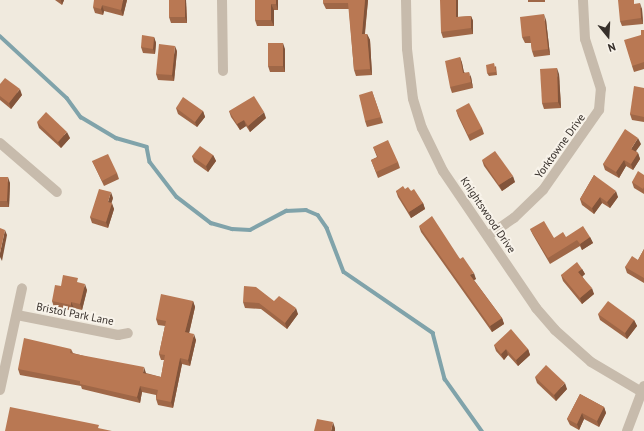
<!DOCTYPE html>
<style>
body{margin:0}
#map{position:relative;width:644px;height:431px;overflow:hidden;background:#f0eade;font-family:"PT Sans",sans-serif}
div>[style]{position:absolute}
.stream>*{height:3.5px;margin:-1.75px;padding:0 1.75px;transform-origin:1.75px;border-radius:1.75px;background:#80a3aa}
.minor>*{height:10px;margin:-5px;padding:0 5px;transform-origin:5px;border-radius:5px;background:#c7bbac}
.wall>*{inset:0;background:#9f6747}
.shaded-wall>*{inset:0;background:#82543a}
.building>*{inset:0;background:#b97853}
span{translate:-50% -50%;white-space:nowrap;text-align:center;line-height:1.15;-webkit-text-stroke:4px #f8f3ea;paint-order:stroke}
.street-label{font-size:11px;color:#362f2a}
.north{position:absolute;left:588px;top:16px;width:40px;height:40px;-webkit-text-stroke:3px #f8f3ea;paint-order:stroke;rotate:162deg;font-size:11px;font-weight:700;line-height:16px;text-align:center;color:#362f2a}
.north::after{content:'';display:block;margin:auto;width:14px;height:18px;background:#362f2a;clip-path:polygon(50% 0,100% 100%,50% 72%,0 100%)}
</style>
<div id="map">
<div class="stream">
<div style="left:0;top:36px;width:91px;rotate:42.8deg"></div>
<div style="left:67px;top:98px;width:24px;rotate:54deg"></div>
<div style="left:81px;top:117px;width:41px;rotate:31deg"></div>
<div style="left:116px;top:138px;width:32px;rotate:16deg"></div>
<div style="left:147px;top:147px;width:15px;rotate:79deg"></div>
<div style="left:150px;top:162px;width:44px;rotate:52.4deg"></div>
<div style="left:177px;top:197px;width:43px;rotate:37.4deg"></div>
<div style="left:211px;top:223px;width:22px;rotate:16deg"></div>
<div style="left:232px;top:229px;width:18px;rotate:3deg"></div>
<div style="left:250px;top:230px;width:41px;rotate:-27.8deg"></div>
<div style="left:286px;top:211px;width:20px;rotate:-3deg"></div>
<div style="left:306px;top:210px;width:13px;rotate:23deg"></div>
<div style="left:318px;top:215px;width:16px;rotate:55deg"></div>
<div style="left:327px;top:228px;width:47px;rotate:68.9deg"></div>
<div style="left:344px;top:272px;width:108px;rotate:34.4deg"></div>
<div style="left:433px;top:333px;width:48px;rotate:75.4deg"></div>
<div style="left:445px;top:379px;width:64px;rotate:54.6deg"></div>
</div>
<div class="minor">
<div style="left:222px;top:0;width:71px;rotate:89.2deg"></div>
<div style="left:406px;top:0;width:49px;rotate:88.8deg"></div>
<div style="left:407px;top:49px;width:50px;rotate:83.2deg"></div>
<div style="left:413px;top:99px;width:30px;rotate:73deg"></div>
<div style="left:422px;top:128px;width:48px;rotate:64deg"></div>
<div style="left:443px;top:171px;width:166px;rotate:55.8deg"></div>
<div style="left:536px;top:308px;width:29px;rotate:49deg"></div>
<div style="left:555px;top:330px;width:48px;rotate:41.6deg"></div>
<div style="left:591px;top:362px;width:59px;rotate:30.5deg"></div>
<div style="left:0;top:143px;width:75px;rotate:40.7deg"></div>
<div style="left:488px;top:236px;width:32px;rotate:-35deg"></div>
<div style="left:514px;top:218px;width:40px;rotate:-44deg"></div>
<div style="left:543px;top:190px;width:98px;rotate:-55deg"></div>
<div style="left:599px;top:110px;width:21px;rotate:-85deg"></div>
<div style="left:601px;top:89px;width:52px;rotate:-107.7deg"></div>
<div style="left:585px;top:39px;width:39px;rotate:-93deg"></div>
<div style="left:17px;top:315px;width:103px;rotate:11.2deg"></div>
<div style="left:118px;top:335px;width:10px;rotate:-11deg"></div>
<div style="left:0;top:390px;width:104px;rotate:-77.8deg"></div>
<div style="left:627px;top:431px;width:48px;rotate:-69.3deg"></div>
</div>
<div class="wall">
<div style="clip-path:polygon(55px 0,64px 0,62px 5px)"></div>
<div style="clip-path:polygon(127px 0,123px 16px,104px 11px,103px 15px,95px 13px,93px 7px)"></div>
<div style="clip-path:polygon(169px 0,186px 0,187px 23px,171px 23px,169px 17px)"></div>
<div style="clip-path:polygon(255px 0,278px 0,278px 10px,274px 10px,274px 26px,257px 26px,255px 20px)"></div>
<div style="clip-path:polygon(323px 0,368px 0,365px 34px,367px 34px,370px 40px,372px 75px,356px 76px,354px 70px,349px 9px,326px 9px,323px 3px)"></div>
<div style="clip-path:polygon(528px 0,545px 0,545px 2px,528px 2px)"></div>
<div style="clip-path:polygon(636px 4px,642px 9px,643px 24px,622px 26px,620px 21px)"></div>
<div style="clip-path:polygon(471px 16px,473px 21px,473px 34px,443px 38px,441px 32px,458px 17px)"></div>
<div style="clip-path:polygon(546px 20px,550px 55px,534px 57px,532px 51px,531px 43px,525px 43px,522px 37px)"></div>
<div style="clip-path:polygon(644px 30px,644px 69px,634px 72px,632px 66px,641px 35px)"></div>
<div style="clip-path:polygon(154px 37px,156px 43px,155px 54px,143px 53px,141px 47px)"></div>
<div style="clip-path:polygon(285px 49px,285px 72px,270px 72px,268px 66px)"></div>
<div style="clip-path:polygon(177px 51px,174px 81px,158px 80px,156px 74px)"></div>
<div style="clip-path:polygon(460px 57px,462px 63px,464px 72px,471px 77px,473px 88px,452px 93px,450px 87px)"></div>
<div style="clip-path:polygon(496px 66px,497px 75px,489px 76px,487px 73px)"></div>
<div style="clip-path:polygon(559px 74px,561px 108px,544px 109px,542px 103px)"></div>
<div style="clip-path:polygon(0 84px,22px 95px,11px 109px,0 100px)"></div>
<div style="clip-path:polygon(644px 88px,644px 122px,632px 120px,630px 114px)"></div>
<div style="clip-path:polygon(372px 91px,383px 123px,367px 127px,365px 121px)"></div>
<div style="clip-path:polygon(176px 108px,203px 111px,205px 117px,197px 127px,178px 114px)"></div>
<div style="clip-path:polygon(456px 110px,482px 128px,484px 134px,470px 141px,458px 116px)"></div>
<div style="clip-path:polygon(229px 111px,266px 118px,250px 132px,246px 126px,240px 130px,231px 117px)"></div>
<div style="clip-path:polygon(37px 122px,70px 138px,61px 148px,39px 128px)"></div>
<div style="clip-path:polygon(641px 144px,636px 151px,638px 153px,640px 159px,633px 170px,626px 166px,619px 178px,605px 170px,603px 164px)"></div>
<div style="clip-path:polygon(373px 147px,398px 162px,400px 168px,378px 178px,371px 160px,377px 157px)"></div>
<div style="clip-path:polygon(213px 155px,216px 161px,208px 172px,194px 162px,192px 156px)"></div>
<div style="clip-path:polygon(482px 160px,515px 182px,502px 191px,484px 166px)"></div>
<div style="clip-path:polygon(92px 161px,117px 173px,119px 179px,104px 186px,95px 167px)"></div>
<div style="clip-path:polygon(594px 175px,618px 197px,610px 208px,602px 203px,594px 214px,582px 205px,580px 199px)"></div>
<div style="clip-path:polygon(644px 175px,644px 194px,634px 188px,632px 182px)"></div>
<div style="clip-path:polygon(0 177px,10px 183px,9px 207px,0 207px)"></div>
<div style="clip-path:polygon(405px 189px,411px 191px,423px 203px,425px 209px,411px 218px,398px 197px,396px 191px)"></div>
<div style="clip-path:polygon(113px 198px,111px 203px,114px 209px,108px 228px,92px 223px,90px 217px)"></div>
<div style="clip-path:polygon(419px 226px,460px 259px,476px 279px,474px 280px,502px 318px,504px 324px,492px 332px,421px 232px)"></div>
<div style="clip-path:polygon(530px 229px,554px 238px,566px 237px,590px 237px,593px 243px,582px 250px,580px 246px,550px 264px,533px 235px)"></div>
<div style="clip-path:polygon(644px 249px,644px 283px,627px 273px,625px 267px,638px 260px)"></div>
<div style="clip-path:polygon(582px 269px,585px 274px,582px 276px,594px 294px,582px 304px,563px 281px,561px 275px)"></div>
<div style="clip-path:polygon(79px 283px,87px 290px,82px 310px,74px 308px,73px 311px,54px 307px,52px 301px,61px 286px)"></div>
<div style="clip-path:polygon(193px 301px,195px 307px,189px 333px,196px 340px,190px 366px,182px 364px,173px 408px,158px 405px,156px 399px,156px 395px,142px 392px,140px 403px,82px 389px,81px 386px,20px 375px,18px 369px,71px 349px,73px 353px,146px 373px,161px 377px,164px 360px,161px 360px,159px 354px,165px 326px,158px 325px,156px 319px)"></div>
<div style="clip-path:polygon(274px 301px,298px 314px,287px 329px,261px 309px,245px 308px,243px 302px)"></div>
<div style="clip-path:polygon(598px 314px,634px 320px,637px 326px,627px 339px,600px 320px)"></div>
<div style="clip-path:polygon(494px 345px,528px 349px,530px 355px,518px 366px,508px 355px,504px 360px,496px 351px)"></div>
<div style="clip-path:polygon(535px 377px,567px 389px,556px 401px,537px 383px)"></div>
<div style="clip-path:polygon(580px 394px,604px 407px,606px 413px,599px 427px,584px 419px,579px 430px,570px 425px,567px 419px)"></div>
</div>
<div class="shaded-wall">
<div style="clip-path:polygon(61px 0,64px 0,62px 5px)"></div>
<div style="clip-path:polygon(123px 0,127px 0,123px 16px,121px 10px)"></div>
<div style="clip-path:polygon(185px 0,186px 0,187px 23px,185px 17px)"></div>
<div style="clip-path:polygon(276px 0,278px 0,278px 10px,276px 4px)"></div>
<div style="clip-path:polygon(365px 0,368px 0,364px 40px,362px 34px)"></div>
<div style="clip-path:polygon(456px 0,458px 0,458px 23px,456px 17px)"></div>
<div style="clip-path:polygon(640px 3px,642px 9px,643px 24px,641px 18px)"></div>
<div style="clip-path:polygon(271px 4px,274px 10px,274px 26px,271px 20px)"></div>
<div style="clip-path:polygon(102px 5px,104px 11px,103px 15px,101px 9px)"></div>
<div style="clip-path:polygon(544px 14px,546px 20px,550px 55px,548px 49px)"></div>
<div style="clip-path:polygon(471px 16px,473px 21px,473px 34px,471px 28px)"></div>
<div style="clip-path:polygon(367px 34px,370px 40px,372px 75px,370px 69px)"></div>
<div style="clip-path:polygon(154px 37px,156px 43px,155px 54px,153px 49px)"></div>
<div style="clip-path:polygon(283px 43px,285px 49px,285px 72px,283px 66px)"></div>
<div style="clip-path:polygon(175px 46px,177px 51px,174px 81px,172px 75px)"></div>
<div style="clip-path:polygon(460px 57px,462px 63px,465px 79px,463px 73px)"></div>
<div style="clip-path:polygon(557px 68px,559px 74px,561px 108px,558px 102px)"></div>
<div style="clip-path:polygon(469px 72px,471px 77px,473px 88px,471px 82px)"></div>
<div style="clip-path:polygon(20px 89px,22px 95px,11px 109px,9px 103px)"></div>
<div style="clip-path:polygon(203px 111px,205px 117px,197px 127px,195px 122px)"></div>
<div style="clip-path:polygon(264px 112px,266px 118px,250px 132px,248px 126px)"></div>
<div style="clip-path:polygon(244px 120px,246px 126px,240px 130px,237px 124px)"></div>
<div style="clip-path:polygon(67px 132px,70px 138px,61px 148px,58px 142px)"></div>
<div style="clip-path:polygon(638px 138px,641px 144px,633px 155px,631px 149px)"></div>
<div style="clip-path:polygon(638px 153px,640px 159px,633px 170px,631px 164px)"></div>
<div style="clip-path:polygon(213px 155px,216px 161px,208px 172px,206px 166px)"></div>
<div style="clip-path:polygon(624px 160px,626px 166px,619px 178px,616px 172px)"></div>
<div style="clip-path:polygon(513px 176px,515px 182px,502px 191px,499px 185px)"></div>
<div style="clip-path:polygon(8px 177px,10px 183px,9px 207px,7px 201px)"></div>
<div style="clip-path:polygon(616px 191px,618px 197px,610px 208px,607px 202px)"></div>
<div style="clip-path:polygon(111px 192px,113px 198px,110px 208px,108px 202px)"></div>
<div style="clip-path:polygon(600px 197px,602px 203px,594px 214px,592px 208px)"></div>
<div style="clip-path:polygon(112px 203px,114px 209px,108px 228px,106px 222px)"></div>
<div style="clip-path:polygon(423px 203px,425px 209px,411px 218px,409px 212px)"></div>
<div style="clip-path:polygon(5px 230px,7px 235px,2px 261px,0 257px,0 253px)"></div>
<div style="clip-path:polygon(590px 237px,593px 243px,582px 250px,580px 244px)"></div>
<div style="clip-path:polygon(582px 269px,585px 274px,581px 278px,578px 272px)"></div>
<div style="clip-path:polygon(474px 273px,476px 279px,472px 281px,470px 275px)"></div>
<div style="clip-path:polygon(85px 284px,87px 290px,82px 310px,80px 304px)"></div>
<div style="clip-path:polygon(592px 288px,594px 294px,582px 304px,580px 298px)"></div>
<div style="clip-path:polygon(193px 301px,195px 307px,188px 338px,185px 332px)"></div>
<div style="clip-path:polygon(71px 302px,74px 308px,73px 311px,71px 305px)"></div>
<div style="clip-path:polygon(296px 308px,298px 314px,287px 329px,285px 323px)"></div>
<div style="clip-path:polygon(502px 318px,504px 324px,492px 332px,490px 326px)"></div>
<div style="clip-path:polygon(634px 320px,637px 326px,627px 339px,625px 333px)"></div>
<div style="clip-path:polygon(194px 334px,196px 340px,190px 366px,188px 360px)"></div>
<div style="clip-path:polygon(506px 349px,508px 355px,504px 360px,501px 354px)"></div>
<div style="clip-path:polygon(528px 349px,530px 355px,518px 366px,516px 360px)"></div>
<div style="clip-path:polygon(180px 358px,182px 364px,173px 408px,171px 402px)"></div>
<div style="clip-path:polygon(144px 367px,146px 373px,145px 379px,143px 373px)"></div>
<div style="clip-path:polygon(565px 383px,567px 389px,556px 401px,554px 395px)"></div>
<div style="clip-path:polygon(140px 386px,142px 392px,140px 403px,137px 397px)"></div>
<div style="clip-path:polygon(604px 407px,606px 413px,599px 427px,597px 421px)"></div>
<div style="clip-path:polygon(582px 413px,584px 419px,579px 430px,577px 424px)"></div>
<div style="clip-path:polygon(333px 422px,335px 428px,335px 431px,331px 431px)"></div>
</div>
<div class="building">
<div style="clip-path:polygon(94px 0,123px 0,121px 10px,102px 5px,101px 9px,93px 7px)"></div>
<div style="clip-path:polygon(169px 0,185px 0,185px 17px,169px 17px)"></div>
<div style="clip-path:polygon(255px 0,276px 0,276px 4px,271px 4px,271px 20px,255px 20px)"></div>
<div style="clip-path:polygon(323px 0,365px 0,362px 34px,367px 34px,370px 69px,354px 70px,348px 3px,323px 3px)"></div>
<div style="clip-path:polygon(440px 0,456px 0,456px 17px,471px 16px,471px 28px,441px 32px)"></div>
<div style="clip-path:polygon(618px 0,634px 0,634px 4px,640px 3px,641px 18px,620px 21px)"></div>
<div style="clip-path:polygon(544px 14px,548px 49px,532px 51px,530px 36px,522px 37px,520px 17px)"></div>
<div style="clip-path:polygon(641px 30px,644px 30px,644px 62px,632px 66px,624px 40px,641px 35px)"></div>
<div style="clip-path:polygon(142px 35px,154px 37px,153px 49px,141px 47px)"></div>
<div style="clip-path:polygon(268px 43px,283px 43px,283px 66px,268px 66px)"></div>
<div style="clip-path:polygon(159px 44px,175px 46px,172px 75px,156px 74px)"></div>
<div style="clip-path:polygon(460px 57px,463px 73px,469px 72px,471px 82px,450px 87px,445px 61px)"></div>
<div style="clip-path:polygon(494px 63px,496px 72px,487px 73px,486px 65px)"></div>
<div style="clip-path:polygon(557px 68px,558px 102px,542px 103px,540px 69px)"></div>
<div style="clip-path:polygon(5px 78px,20px 89px,9px 103px,0 96px,0 84px)"></div>
<div style="clip-path:polygon(634px 86px,644px 88px,644px 117px,630px 114px)"></div>
<div style="clip-path:polygon(372px 91px,381px 117px,365px 121px,359px 95px)"></div>
<div style="clip-path:polygon(254px 96px,264px 112px,248px 126px,244px 120px,237px 124px,229px 111px)"></div>
<div style="clip-path:polygon(183px 97px,203px 111px,195px 122px,176px 108px)"></div>
<div style="clip-path:polygon(469px 103px,482px 128px,468px 135px,456px 110px)"></div>
<div style="clip-path:polygon(46px 112px,67px 132px,58px 142px,37px 122px)"></div>
<div style="clip-path:polygon(625px 129px,638px 138px,631px 149px,638px 153px,631px 164px,624px 160px,616px 172px,603px 164px)"></div>
<div style="clip-path:polygon(388px 140px,398px 162px,376px 172px,371px 160px,378px 157px,373px 147px)"></div>
<div style="clip-path:polygon(200px 146px,213px 155px,206px 166px,192px 156px)"></div>
<div style="clip-path:polygon(495px 151px,513px 176px,499px 185px,482px 160px)"></div>
<div style="clip-path:polygon(108px 154px,117px 173px,102px 181px,92px 161px)"></div>
<div style="clip-path:polygon(638px 171px,644px 175px,644px 187px,643px 189px,632px 182px)"></div>
<div style="clip-path:polygon(594px 175px,616px 191px,607px 202px,600px 197px,592px 208px,580px 199px)"></div>
<div style="clip-path:polygon(0 177px,8px 177px,7px 201px,0 201px)"></div>
<div style="clip-path:polygon(403px 186px,405px 189px,408px 187px,411px 191px,414px 189px,423px 203px,409px 212px,396px 191px)"></div>
<div style="clip-path:polygon(99px 189px,111px 192px,108px 202px,112px 203px,106px 222px,90px 217px)"></div>
<div style="clip-path:polygon(432px 216px,460px 259px,463px 257px,474px 273px,470px 275px,502px 318px,490px 326px,419px 226px)"></div>
<div style="clip-path:polygon(544px 221px,554px 238px,563px 232px,566px 237px,583px 226px,590px 237px,580px 244px,577px 240px,548px 258px,530px 229px)"></div>
<div style="clip-path:polygon(0 228px,5px 230px,0 253px)"></div>
<div style="clip-path:polygon(644px 249px,644px 278px,625px 267px,632px 256px,638px 260px)"></div>
<div style="clip-path:polygon(577px 262px,582px 269px,578px 272px,592px 288px,580px 298px,561px 275px)"></div>
<div style="clip-path:polygon(63px 275px,78px 278px,77px 282px,85px 284px,80px 304px,71px 302px,71px 305px,52px 301px,55px 285px,61px 286px)"></div>
<div style="clip-path:polygon(244px 286px,256px 287px,274px 301px,279px 296px,296px 308px,285px 323px,259px 303px,243px 302px)"></div>
<div style="clip-path:polygon(161px 294px,193px 301px,185px 332px,194px 334px,188px 360px,180px 358px,171px 402px,156px 399px,158px 390px,140px 386px,137px 397px,80px 384px,80px 381px,18px 369px,24px 338px,71px 349px,70px 353px,144px 367px,143px 373px,161px 377px,165px 355px,159px 354px,166px 321px,156px 319px)"></div>
<div style="clip-path:polygon(608px 301px,634px 320px,625px 333px,598px 314px)"></div>
<div style="clip-path:polygon(511px 329px,528px 349px,516px 360px,506px 349px,501px 354px,494px 345px)"></div>
<div style="clip-path:polygon(546px 365px,565px 383px,554px 395px,535px 377px)"></div>
<div style="clip-path:polygon(580px 394px,604px 407px,597px 421px,582px 413px,577px 424px,567px 419px)"></div>
<div style="clip-path:polygon(10px 407px,99px 425px,98px 428px,112px 431px,5px 431px)"></div>
<div style="clip-path:polygon(317px 419px,333px 422px,331px 431px,314px 431px)"></div>
</div>
<div class="street-label">
<span style="left:560px;top:146px;rotate:-54deg">Yorktowne Drive</span>
<span style="left:488px;top:215px;rotate:56deg">Knightswood Drive</span>
<span style="left:75px;top:314px;rotate:11deg">Bristol Park Lane</span>
</div>
<div class="north">N</div>
</div>
